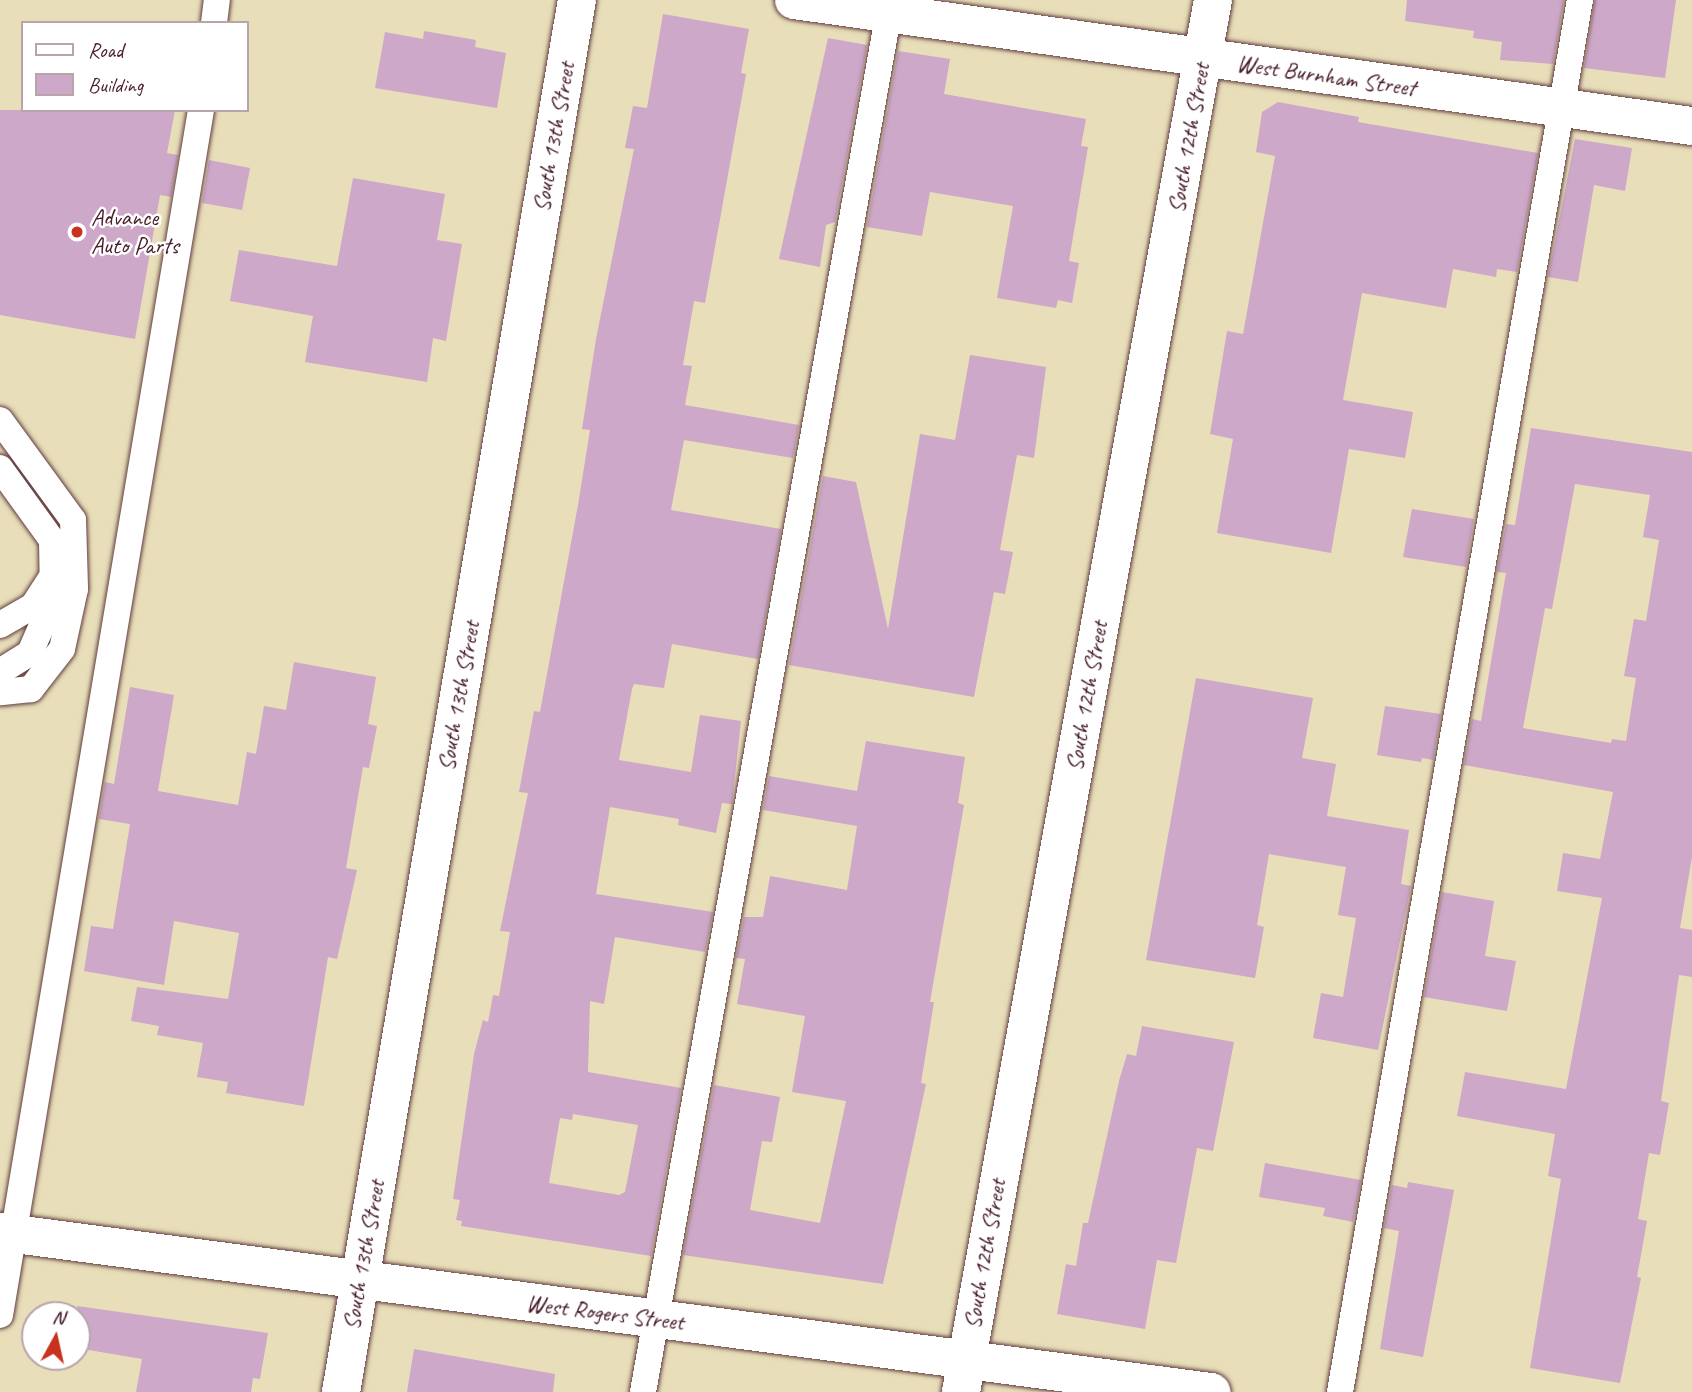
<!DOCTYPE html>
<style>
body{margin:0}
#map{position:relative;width:1692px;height:1392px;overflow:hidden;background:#e8deb9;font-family:Caveat,sans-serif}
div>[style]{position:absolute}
.building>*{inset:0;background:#cda8c8}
.roads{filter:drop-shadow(0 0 2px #623c40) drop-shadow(0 0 2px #623c40)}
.service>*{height:26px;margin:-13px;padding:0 13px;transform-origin:13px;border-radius:13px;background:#fff}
.minor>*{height:38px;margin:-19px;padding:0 19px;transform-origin:19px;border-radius:19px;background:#fff}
.tertiary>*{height:38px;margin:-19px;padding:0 19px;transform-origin:19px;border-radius:19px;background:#fff}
.dots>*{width:19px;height:19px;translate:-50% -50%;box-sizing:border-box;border:4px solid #fff;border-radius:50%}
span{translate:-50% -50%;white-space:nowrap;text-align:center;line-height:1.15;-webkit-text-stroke:5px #fff;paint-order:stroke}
.street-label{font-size:24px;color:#4a1f2b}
.poi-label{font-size:24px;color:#4a1f2b}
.left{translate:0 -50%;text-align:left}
.legend{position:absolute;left:21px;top:21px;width:228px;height:91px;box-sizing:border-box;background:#fff;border:2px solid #b7a5aa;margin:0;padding:9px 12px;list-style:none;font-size:21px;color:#4a1f2b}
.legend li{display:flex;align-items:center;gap:14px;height:35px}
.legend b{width:35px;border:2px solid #b7a5aa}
.north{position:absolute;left:21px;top:1301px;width:70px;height:70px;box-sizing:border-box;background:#fff;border:2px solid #b7a5aa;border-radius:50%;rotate:8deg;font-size:19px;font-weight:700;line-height:28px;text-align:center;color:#4a1f2b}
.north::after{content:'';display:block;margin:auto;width:24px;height:32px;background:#c8321e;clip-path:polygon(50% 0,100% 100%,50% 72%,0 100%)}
</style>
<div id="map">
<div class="building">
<div style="clip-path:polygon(1407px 0,1564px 0,1553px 64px,1500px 60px,1502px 42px,1473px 38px,1474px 31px,1405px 21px)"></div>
<div style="clip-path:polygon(1595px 0,1676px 0,1665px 78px,1584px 68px)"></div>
<div style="clip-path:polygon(evenodd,663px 14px,749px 29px,741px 73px,746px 74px,705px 303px,694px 301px,683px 365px,692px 366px,685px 405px,799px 425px,793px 458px,684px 440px,671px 510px,781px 529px,758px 659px,672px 644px,664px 688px,634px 684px,632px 689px,619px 760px,691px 772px,700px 715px,741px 721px,732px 804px,722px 803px,716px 833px,678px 825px,679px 819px,610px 807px,596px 894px,713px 912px,705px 952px,615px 937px,604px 1004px,590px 1001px,588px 1072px,681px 1088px,651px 1256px,461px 1226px,462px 1221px,456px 1220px,460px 1200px,453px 1199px,474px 1054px,483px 1020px,488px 1022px,493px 995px,499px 996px,510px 932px,500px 931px,528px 793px,519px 792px,534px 711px,540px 712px,578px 505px,590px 430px,582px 429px,596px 339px,634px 149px,625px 148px,633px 106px,647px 108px,663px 14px,573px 1114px,638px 1125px,625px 1192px,619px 1195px,549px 1183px,560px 1118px,572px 1120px,573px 1114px)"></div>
<div style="clip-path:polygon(424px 31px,476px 40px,475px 47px,506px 53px,497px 108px,375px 88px,385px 32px,423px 39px)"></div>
<div style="clip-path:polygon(828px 38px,867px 45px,835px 222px,826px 225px,820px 267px,779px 259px)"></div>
<div style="clip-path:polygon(898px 51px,950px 59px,944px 94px,1086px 119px,1081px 146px,1088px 147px,1069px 261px,1079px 263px,1072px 303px,1058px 300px,1056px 308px,997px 298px,1013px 206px,930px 192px,922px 236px,867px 227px)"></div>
<div style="clip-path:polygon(1278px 102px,1359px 117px,1358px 122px,1538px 153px,1517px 272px,1497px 269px,1496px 277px,1453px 269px,1446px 308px,1362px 293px,1343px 400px,1413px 412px,1405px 458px,1349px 449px,1331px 553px,1217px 533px,1233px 439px,1210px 434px,1227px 331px,1243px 334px,1275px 156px,1256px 152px,1262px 112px)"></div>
<div style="clip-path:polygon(0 110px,175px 110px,167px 153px,178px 155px,171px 197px,160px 195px,135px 339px,0 315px)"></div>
<div style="clip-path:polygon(1575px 139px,1632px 148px,1625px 191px,1594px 185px,1578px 282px,1548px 277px)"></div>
<div style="clip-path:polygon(209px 160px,250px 168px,242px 210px,202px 203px)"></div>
<div style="clip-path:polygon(353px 178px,445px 194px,437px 240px,462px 244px,446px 341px,433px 338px,427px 382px,305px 362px,313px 316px,230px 301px,239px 250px,337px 266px)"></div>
<div style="clip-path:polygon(970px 355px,1046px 367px,1034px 458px,1017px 455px,1000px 550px,1013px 552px,1005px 594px,994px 592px,974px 697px,789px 665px,823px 476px,856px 482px,888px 629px,920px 434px,955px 440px)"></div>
<div style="clip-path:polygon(evenodd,1531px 428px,1692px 452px,1692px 857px,1680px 928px,1692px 930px,1692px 977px,1679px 975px,1661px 1101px,1669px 1103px,1660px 1155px,1649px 1153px,1638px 1219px,1647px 1221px,1637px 1277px,1641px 1278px,1620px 1383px,1530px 1368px,1561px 1179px,1548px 1176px,1555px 1134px,1457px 1116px,1465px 1072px,1566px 1089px,1602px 898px,1557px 891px,1563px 853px,1600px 859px,1613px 792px,1464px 765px,1472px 719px,1481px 721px,1506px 573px,1497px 572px,1506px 524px,1515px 525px,1531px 428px,1575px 484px,1650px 495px,1643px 537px,1659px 540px,1646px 621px,1634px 619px,1624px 676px,1636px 678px,1626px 741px,1612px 739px,1611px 743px,1523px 728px,1545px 608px,1552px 609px,1575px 484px)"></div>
<div style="clip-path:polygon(1412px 509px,1474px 519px,1466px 567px,1403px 557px)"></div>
<div style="clip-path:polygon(294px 662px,376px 677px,368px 724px,377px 726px,369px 768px,363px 767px,346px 868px,357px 870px,337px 959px,328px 957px,304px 1106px,226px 1093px,228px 1082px,197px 1077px,203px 1043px,157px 1035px,159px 1026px,131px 1021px,137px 987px,228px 999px,239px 933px,174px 921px,164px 985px,84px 971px,91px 926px,113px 929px,130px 824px,99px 819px,105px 782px,114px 784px,130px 687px,174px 695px,158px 791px,238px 805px,247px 752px,256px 754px,264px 706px,286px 710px)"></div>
<div style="clip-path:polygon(1196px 678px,1313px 698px,1302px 758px,1336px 764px,1327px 816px,1409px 830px,1401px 884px,1411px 886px,1378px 1050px,1313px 1038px,1321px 993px,1343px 997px,1356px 918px,1338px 915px,1346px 867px,1269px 854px,1257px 925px,1264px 927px,1255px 978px,1146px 960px)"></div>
<div style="clip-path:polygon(1385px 706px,1441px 714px,1433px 760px,1422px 758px,1421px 762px,1377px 755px)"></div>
<div style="clip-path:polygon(866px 741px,965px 757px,958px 803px,964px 805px,930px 1002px,934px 1002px,921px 1083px,926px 1084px,883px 1284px,683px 1255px,714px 1085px,780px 1097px,772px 1142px,762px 1141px,750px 1210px,820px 1223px,846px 1101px,792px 1092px,805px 1016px,737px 1004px,745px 959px,736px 958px,744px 917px,763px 917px,770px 876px,847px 890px,857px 826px,763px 810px,769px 776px,857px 791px)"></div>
<div style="clip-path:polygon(1442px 892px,1494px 901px,1485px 956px,1516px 961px,1507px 1011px,1424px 997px)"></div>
<div style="clip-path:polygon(1142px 1026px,1234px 1042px,1213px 1151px,1197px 1148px,1176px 1263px,1157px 1260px,1145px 1329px,1057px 1314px,1066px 1264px,1076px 1266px,1083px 1223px,1088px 1223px,1119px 1081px,1127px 1054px,1136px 1056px)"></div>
<div style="clip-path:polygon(1265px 1163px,1361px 1180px,1353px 1222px,1323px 1216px,1325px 1208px,1259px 1197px)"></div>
<div style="clip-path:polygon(1408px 1182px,1454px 1190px,1423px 1357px,1380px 1349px,1399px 1231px,1384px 1228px,1392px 1185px,1407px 1188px)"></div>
<div style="clip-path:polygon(77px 1306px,268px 1333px,260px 1379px,253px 1378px,251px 1392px,136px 1392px,142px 1359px,77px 1348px)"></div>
<div style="clip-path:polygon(414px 1349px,555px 1374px,553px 1392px,407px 1392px)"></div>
</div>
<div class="roads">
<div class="service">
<div style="left:214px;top:23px;width:23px;rotate:-83deg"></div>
<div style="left:0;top:420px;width:124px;rotate:53.9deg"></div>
<div style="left:73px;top:520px;width:69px;rotate:88.3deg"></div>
<div style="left:75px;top:589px;width:61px;rotate:102.2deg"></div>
<div style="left:62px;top:649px;width:51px;rotate:127.8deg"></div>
<div style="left:31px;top:689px;width:31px;rotate:174deg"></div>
<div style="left:0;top:468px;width:89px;rotate:54.2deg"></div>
<div style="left:52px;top:540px;width:60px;rotate:89deg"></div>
<div style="left:53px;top:600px;width:58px;rotate:113.5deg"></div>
<div style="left:30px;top:653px;width:36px;rotate:148deg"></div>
<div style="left:0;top:625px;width:38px;rotate:-30deg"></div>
<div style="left:33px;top:606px;width:33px;rotate:-57deg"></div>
<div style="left:0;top:1315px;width:1222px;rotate:-80.53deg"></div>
<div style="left:643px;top:1392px;width:1414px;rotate:-79.9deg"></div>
<div style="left:1340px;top:1392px;width:1413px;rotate:-80.22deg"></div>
</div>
<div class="minor">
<div style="left:794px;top:0;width:907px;rotate:7.99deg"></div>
<div style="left:0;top:1232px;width:1222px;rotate:7.53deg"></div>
<div style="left:961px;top:1392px;width:1415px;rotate:-79.74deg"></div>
</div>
<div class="tertiary">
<div style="left:341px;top:1392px;width:1412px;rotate:-80.38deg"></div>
</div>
</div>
<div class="dots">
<div style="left:77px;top:232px;background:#c8321e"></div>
</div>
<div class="street-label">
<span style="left:1326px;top:76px;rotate:8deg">West Burnham Street</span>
<span style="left:554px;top:137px;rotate:-80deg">South 13th Street</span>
<span style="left:1189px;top:138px;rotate:-80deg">South 12th Street</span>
<span style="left:459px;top:696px;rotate:-80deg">South 13th Street</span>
<span style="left:1087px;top:696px;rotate:-80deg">South 12th Street</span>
<span style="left:985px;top:1254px;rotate:-80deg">South 12th Street</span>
<span style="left:364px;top:1255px;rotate:-80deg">South 13th Street</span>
<span style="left:605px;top:1313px;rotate:7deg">West Rogers Street</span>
</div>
<div class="poi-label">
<span class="left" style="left:91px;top:232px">Advance<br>Auto Parts</span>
</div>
<ul class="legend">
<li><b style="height:9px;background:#fff"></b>Road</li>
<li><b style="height:19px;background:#cda8c8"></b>Building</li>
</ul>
<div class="north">N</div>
</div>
